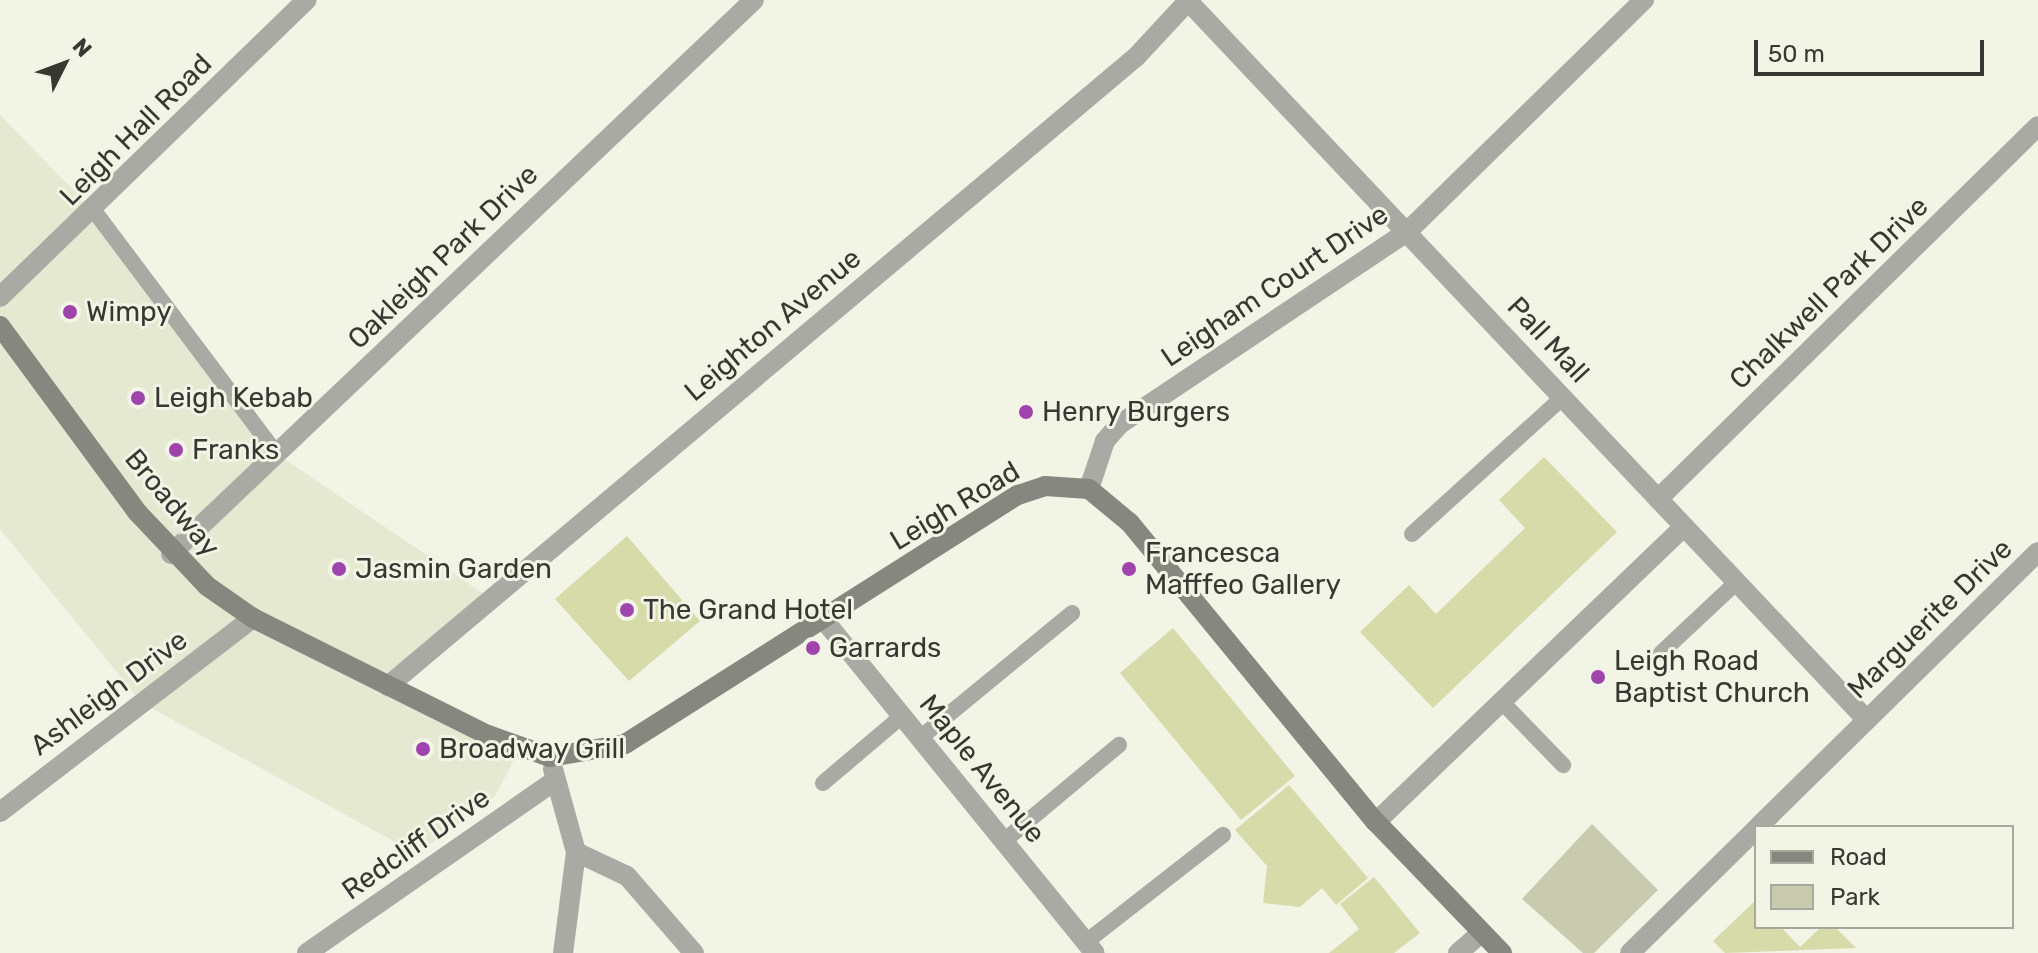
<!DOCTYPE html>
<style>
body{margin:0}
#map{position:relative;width:2038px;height:953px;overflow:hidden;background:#f2f4e5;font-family:Rubik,sans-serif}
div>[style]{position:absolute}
.built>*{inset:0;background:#e6e9d2}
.green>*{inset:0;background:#c8cbad}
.building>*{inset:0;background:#d6dba9}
.lane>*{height:16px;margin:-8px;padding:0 8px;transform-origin:8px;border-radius:8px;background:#aaaaa4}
.street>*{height:20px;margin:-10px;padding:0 10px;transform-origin:10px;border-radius:10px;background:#aaaaa4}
.secondary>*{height:20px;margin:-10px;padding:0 10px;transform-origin:10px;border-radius:10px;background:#86877e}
.dots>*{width:22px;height:22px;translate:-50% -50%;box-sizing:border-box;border:4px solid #f2f4e5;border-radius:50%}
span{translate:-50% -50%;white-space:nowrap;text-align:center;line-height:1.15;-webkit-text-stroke:6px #f2f4e5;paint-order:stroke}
.street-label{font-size:28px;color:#373832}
.poi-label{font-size:28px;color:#373832}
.left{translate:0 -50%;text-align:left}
.legend{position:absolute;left:1754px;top:825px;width:260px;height:104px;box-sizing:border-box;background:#f2f4e5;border:2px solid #a7a99d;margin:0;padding:10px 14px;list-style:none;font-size:24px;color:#373832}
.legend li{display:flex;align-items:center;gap:16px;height:40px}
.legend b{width:40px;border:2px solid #a7a99d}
.north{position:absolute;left:24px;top:24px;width:80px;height:80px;-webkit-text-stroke:6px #f2f4e5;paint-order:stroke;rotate:48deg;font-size:22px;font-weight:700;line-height:32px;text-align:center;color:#373832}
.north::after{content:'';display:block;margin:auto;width:28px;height:36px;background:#373832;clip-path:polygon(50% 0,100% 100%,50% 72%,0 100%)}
.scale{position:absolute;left:1754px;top:40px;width:230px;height:36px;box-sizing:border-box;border:4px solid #373832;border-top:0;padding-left:10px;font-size:24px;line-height:28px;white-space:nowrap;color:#373832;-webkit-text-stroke:6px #f2f4e5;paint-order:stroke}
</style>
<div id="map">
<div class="built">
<div style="clip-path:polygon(0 115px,95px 212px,277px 454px,490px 598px,389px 686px,520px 749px,495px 796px,417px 854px,142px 703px,0 529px)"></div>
</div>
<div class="green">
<div style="clip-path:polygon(1592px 824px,1658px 890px,1594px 953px,1583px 953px,1522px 899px)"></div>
</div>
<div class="building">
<div style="clip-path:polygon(1544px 457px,1617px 532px,1433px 708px,1360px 632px,1409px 585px,1436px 614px,1525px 528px,1499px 500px)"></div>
<div style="clip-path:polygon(627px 536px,700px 621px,629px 681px,555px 599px)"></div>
<div style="clip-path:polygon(1173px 628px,1295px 776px,1241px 820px,1120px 673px)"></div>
<div style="clip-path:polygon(1289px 785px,1368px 878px,1336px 905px,1322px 888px,1300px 907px,1263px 903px,1267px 866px,1235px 830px)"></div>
<div style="clip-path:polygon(1374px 877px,1420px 933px,1394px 953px,1329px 953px,1359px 929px,1340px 904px)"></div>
<div style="clip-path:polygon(1756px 900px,1756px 927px,1781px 927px,1800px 947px,1821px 927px,1835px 927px,1856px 948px,1725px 953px,1713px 941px)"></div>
</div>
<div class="lane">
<div style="left:95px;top:212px;width:303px;rotate:53.1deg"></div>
<div style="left:1412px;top:534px;width:204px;rotate:-42.2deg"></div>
<div style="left:1661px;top:653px;width:104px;rotate:-43.1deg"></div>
<div style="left:1502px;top:702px;width:88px;rotate:45.9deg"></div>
<div style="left:920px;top:738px;width:197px;rotate:-39.4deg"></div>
<div style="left:823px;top:783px;width:104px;rotate:-40.3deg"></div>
<div style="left:1004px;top:841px;width:150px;rotate:-39.9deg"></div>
<div style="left:1086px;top:942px;width:174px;rotate:-38deg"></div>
</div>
<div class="street">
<div style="left:1187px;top:0;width:990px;rotate:46.64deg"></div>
<div style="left:0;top:297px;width:427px;rotate:-44.1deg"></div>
<div style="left:1089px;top:489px;width:51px;rotate:-71.6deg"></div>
<div style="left:1105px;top:441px;width:23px;rotate:-49deg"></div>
<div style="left:1120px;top:424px;width:345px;rotate:-33.8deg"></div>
<div style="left:1407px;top:232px;width:332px;rotate:-44.4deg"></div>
<div style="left:1658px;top:499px;width:532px;rotate:-44.47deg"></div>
<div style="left:171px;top:554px;width:804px;rotate:-43.54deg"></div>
<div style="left:824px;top:620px;width:429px;rotate:50.9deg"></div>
<div style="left:388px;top:686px;width:977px;rotate:-40.06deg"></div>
<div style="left:1136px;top:57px;width:76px;rotate:-47.1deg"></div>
<div style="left:553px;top:769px;width:86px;rotate:74.5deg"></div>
<div style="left:576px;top:852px;width:102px;rotate:97.3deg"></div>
<div style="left:0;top:812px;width:319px;rotate:-37.5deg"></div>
<div style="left:1376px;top:822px;width:426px;rotate:-43.8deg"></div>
<div style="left:1758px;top:827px;width:392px;rotate:-44.5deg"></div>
<div style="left:576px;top:852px;width:56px;rotate:25.2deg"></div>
<div style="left:627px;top:876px;width:102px;rotate:49deg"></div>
<div style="left:307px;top:953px;width:303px;rotate:-34.8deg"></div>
<div style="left:1458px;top:953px;width:29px;rotate:-41deg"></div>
<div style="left:1630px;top:953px;width:177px;rotate:-44.5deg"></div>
</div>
<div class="secondary">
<div style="left:0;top:326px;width:232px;rotate:53.6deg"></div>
<div style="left:138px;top:513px;width:100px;rotate:46.6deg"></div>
<div style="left:207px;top:586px;width:56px;rotate:34.8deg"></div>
<div style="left:253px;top:618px;width:263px;rotate:26.5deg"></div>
<div style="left:488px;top:735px;width:66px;rotate:19.5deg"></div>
<div style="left:550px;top:757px;width:76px;rotate:-9.8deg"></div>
<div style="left:625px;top:744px;width:465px;rotate:-32.4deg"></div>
<div style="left:1018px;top:495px;width:28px;rotate:-18deg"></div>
<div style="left:1045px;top:486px;width:44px;rotate:3.9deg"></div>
<div style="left:1089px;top:489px;width:53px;rotate:39.7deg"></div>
<div style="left:1130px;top:523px;width:387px;rotate:50.6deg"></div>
<div style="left:1376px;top:822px;width:182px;rotate:46.1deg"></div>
</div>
<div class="dots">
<div style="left:70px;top:312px;background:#9f43ad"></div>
<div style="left:138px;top:398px;background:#9f43ad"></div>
<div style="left:1026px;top:412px;background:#9f43ad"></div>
<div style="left:176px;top:450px;background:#9f43ad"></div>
<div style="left:339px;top:569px;background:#9f43ad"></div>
<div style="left:1129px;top:569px;background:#9f43ad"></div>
<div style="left:627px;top:610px;background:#9f43ad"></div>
<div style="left:813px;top:648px;background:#9f43ad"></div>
<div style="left:1598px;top:677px;background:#9f43ad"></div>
<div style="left:423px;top:749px;background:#9f43ad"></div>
</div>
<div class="street-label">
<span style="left:136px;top:130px;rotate:-45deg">Leigh Hall Road</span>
<span style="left:443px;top:257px;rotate:-44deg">Oakleigh Park Drive</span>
<span style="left:1275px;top:286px;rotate:-34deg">Leigham Court Drive</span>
<span style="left:1829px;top:293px;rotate:-44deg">Chalkwell Park Drive</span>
<span style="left:773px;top:325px;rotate:-40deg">Leighton Avenue</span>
<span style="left:1548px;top:340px;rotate:47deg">Pall Mall</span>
<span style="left:172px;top:503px;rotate:50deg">Broadway</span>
<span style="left:955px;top:506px;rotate:-31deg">Leigh Road</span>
<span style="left:1930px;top:619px;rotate:-44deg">Marguerite Drive</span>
<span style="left:109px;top:693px;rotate:-37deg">Ashleigh Drive</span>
<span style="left:982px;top:769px;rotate:51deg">Maple Avenue</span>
<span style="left:416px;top:844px;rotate:-35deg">Redcliff Drive</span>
</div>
<div class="poi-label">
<span class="left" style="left:86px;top:312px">Wimpy</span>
<span class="left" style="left:154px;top:398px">Leigh Kebab</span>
<span class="left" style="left:1042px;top:412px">Henry Burgers</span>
<span class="left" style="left:192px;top:450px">Franks</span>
<span class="left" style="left:1145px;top:569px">Francesca<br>Mafffeo Gallery</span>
<span class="left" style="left:355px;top:569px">Jasmin Garden</span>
<span class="left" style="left:643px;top:610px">The Grand Hotel</span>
<span class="left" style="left:829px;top:648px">Garrards</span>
<span class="left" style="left:1614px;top:677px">Leigh Road<br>Baptist Church</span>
<span class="left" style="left:439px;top:749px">Broadway Grill</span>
</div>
<ul class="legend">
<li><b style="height:10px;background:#86877e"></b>Road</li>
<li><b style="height:22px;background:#c8cbad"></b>Park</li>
</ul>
<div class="north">N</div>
<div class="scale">50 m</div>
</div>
